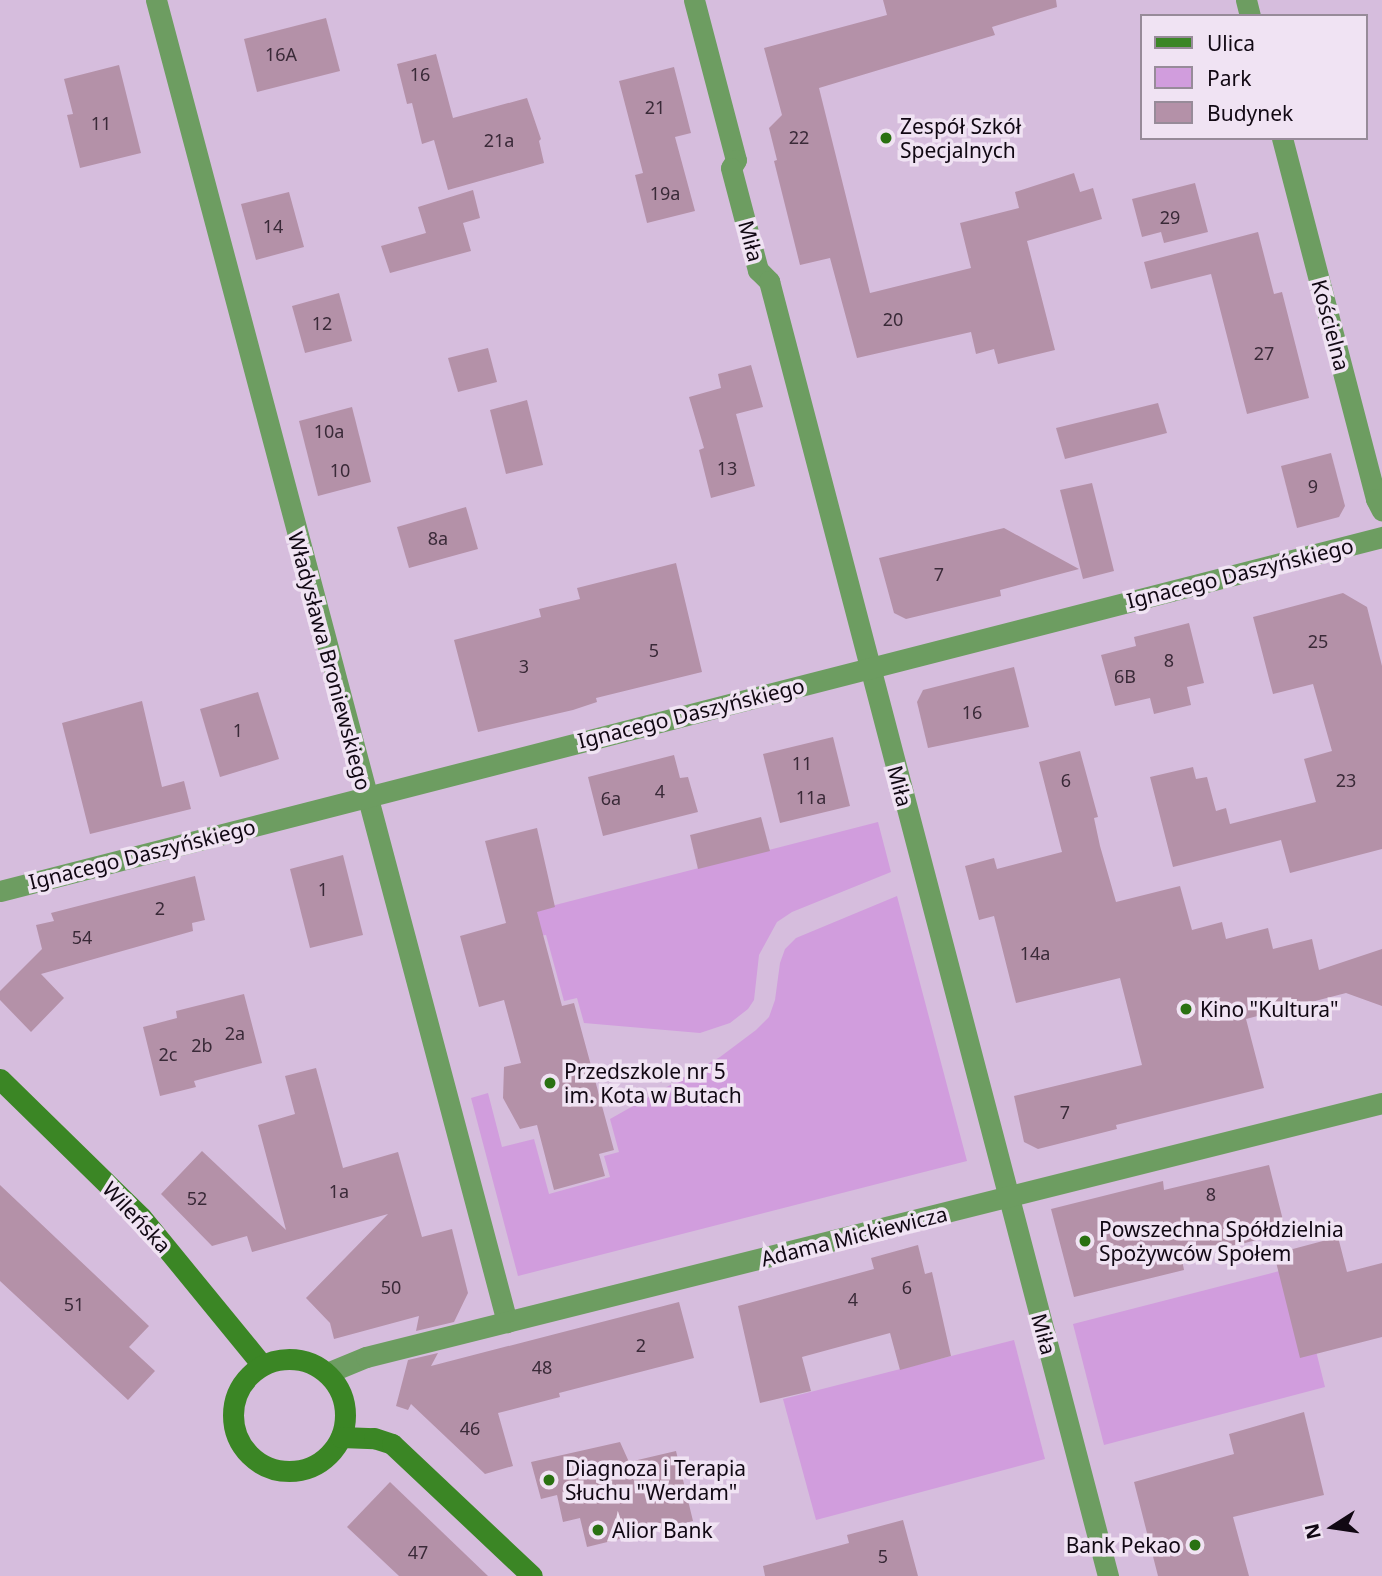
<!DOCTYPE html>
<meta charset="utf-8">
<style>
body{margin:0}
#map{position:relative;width:1382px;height:1576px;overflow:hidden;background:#d6bddd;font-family:"Noto Sans",sans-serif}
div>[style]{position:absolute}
.green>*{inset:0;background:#d19ddd}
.building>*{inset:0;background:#b491a8}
.street>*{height:21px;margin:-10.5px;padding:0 10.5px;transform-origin:10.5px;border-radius:10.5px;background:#6d9d61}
.secondary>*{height:21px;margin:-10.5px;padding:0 10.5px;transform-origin:10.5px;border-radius:10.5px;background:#3b8625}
.secondary>.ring{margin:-10.5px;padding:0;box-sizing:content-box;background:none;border:21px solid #3b8625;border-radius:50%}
.dots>*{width:19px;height:19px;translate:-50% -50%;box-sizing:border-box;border:4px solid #f0e3f3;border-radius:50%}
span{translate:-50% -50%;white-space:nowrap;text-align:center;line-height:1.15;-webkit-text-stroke:7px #f0e3f3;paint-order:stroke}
.number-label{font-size:18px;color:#3a2a38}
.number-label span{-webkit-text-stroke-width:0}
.poi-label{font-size:21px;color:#110813}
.left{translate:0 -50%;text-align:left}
.right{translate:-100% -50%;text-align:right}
.street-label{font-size:21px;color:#110813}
.legend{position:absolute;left:1140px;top:14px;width:228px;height:126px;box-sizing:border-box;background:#f0e3f3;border:2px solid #978b99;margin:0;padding:9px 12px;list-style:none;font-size:21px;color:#110813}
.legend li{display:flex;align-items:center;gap:14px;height:35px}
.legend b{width:35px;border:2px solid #978b99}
.north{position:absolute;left:1298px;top:1492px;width:70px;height:70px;-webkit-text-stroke:5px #f0e3f3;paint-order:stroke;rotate:258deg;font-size:19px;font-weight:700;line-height:28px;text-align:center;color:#110813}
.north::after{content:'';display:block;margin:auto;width:24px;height:32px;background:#110813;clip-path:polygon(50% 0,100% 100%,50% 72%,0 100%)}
</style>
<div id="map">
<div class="green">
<div style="clip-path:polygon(878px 822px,891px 872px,792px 912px,777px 922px,759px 955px,754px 1000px,748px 1009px,730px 1023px,700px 1033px,584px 1023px,577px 998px,564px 1001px,546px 935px,538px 936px,532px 911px)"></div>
<div style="clip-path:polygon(897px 896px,967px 1161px,518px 1276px,471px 1098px,488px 1093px,502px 1147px,534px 1139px,549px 1194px,610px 1177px,604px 1156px,619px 1152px,610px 1119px,720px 1057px,756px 1030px,769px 1017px,775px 1000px,780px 963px,785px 949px,796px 938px)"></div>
<div style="clip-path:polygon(1295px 1267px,1325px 1387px,1104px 1445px,1073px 1324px)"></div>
<div style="clip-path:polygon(1014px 1340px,1045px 1459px,816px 1520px,783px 1399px)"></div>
</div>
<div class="building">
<div style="clip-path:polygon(883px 0,1056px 0,1057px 7px,992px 27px,995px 35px,819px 88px,870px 293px,971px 268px,960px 223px,1019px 208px,1015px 192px,1074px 173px,1080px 192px,1093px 188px,1102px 219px,1027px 241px,1055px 350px,998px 364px,994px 349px,976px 354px,971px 332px,857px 358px,830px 258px,800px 265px,774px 161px,777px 160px,769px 128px,782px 115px,764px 48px,887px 15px)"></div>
<div style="clip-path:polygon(326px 18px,340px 71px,257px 92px,244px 39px)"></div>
<div style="clip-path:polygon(436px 54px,453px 118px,527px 98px,541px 139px,539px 141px,544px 163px,448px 190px,434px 140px,422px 144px,412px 103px,407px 104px,397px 64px)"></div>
<div style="clip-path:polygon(119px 65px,141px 153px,80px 168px,67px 115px,73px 114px,64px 79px)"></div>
<div style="clip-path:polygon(674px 67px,691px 133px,675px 137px,695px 211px,647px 223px,635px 175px,643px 173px,619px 81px)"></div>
<div style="clip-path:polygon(1195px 183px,1208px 232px,1164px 243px,1161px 232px,1142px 237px,1132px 199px)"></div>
<div style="clip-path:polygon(473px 190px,480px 218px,463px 223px,471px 251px,390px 273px,381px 246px,426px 233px,418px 207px)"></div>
<div style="clip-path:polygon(289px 192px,304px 247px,256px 260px,241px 204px)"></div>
<div style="clip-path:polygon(1258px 232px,1274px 294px,1282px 292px,1309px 398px,1247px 414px,1211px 274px,1151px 289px,1144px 262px)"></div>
<div style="clip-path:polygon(339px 293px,352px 341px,305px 353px,292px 306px)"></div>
<div style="clip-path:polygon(488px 348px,497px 382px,458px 392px,448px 358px)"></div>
<div style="clip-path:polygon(751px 365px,763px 407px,736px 414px,755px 486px,711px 498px,699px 450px,704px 448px,689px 397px,721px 388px,718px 374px)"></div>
<div style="clip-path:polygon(527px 400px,543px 465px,506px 474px,490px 410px)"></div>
<div style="clip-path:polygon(1158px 403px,1167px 433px,1065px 459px,1056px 428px)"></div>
<div style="clip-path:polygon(352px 407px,371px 482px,318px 496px,299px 421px)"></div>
<div style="clip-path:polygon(1331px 453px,1345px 506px,1339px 517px,1297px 528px,1281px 466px)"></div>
<div style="clip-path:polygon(1092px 483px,1114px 571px,1083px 579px,1060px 490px)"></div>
<div style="clip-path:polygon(466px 507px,478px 549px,409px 568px,397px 527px)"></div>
<div style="clip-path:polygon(1004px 528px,1079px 569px,1000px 590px,1001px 596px,906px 619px,894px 613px,879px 558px)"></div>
<div style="clip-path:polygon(676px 563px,702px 672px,596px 698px,597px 702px,573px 710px,478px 732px,454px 640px,541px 617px,539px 609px,580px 599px,577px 588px)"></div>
<div style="clip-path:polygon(1343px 593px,1367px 607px,1382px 666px,1382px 849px,1290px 873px,1281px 840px,1173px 867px,1150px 777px,1193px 767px,1196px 779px,1207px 777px,1216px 811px,1226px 808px,1230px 824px,1316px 802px,1304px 759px,1332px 751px,1313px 684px,1273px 694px,1253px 617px)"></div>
<div style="clip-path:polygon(1189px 623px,1204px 683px,1187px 687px,1191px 705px,1154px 714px,1150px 698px,1115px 706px,1101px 655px,1136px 646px,1134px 637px)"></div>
<div style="clip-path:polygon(1014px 667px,1029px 727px,928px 748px,917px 702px,923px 690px)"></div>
<div style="clip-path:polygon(258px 692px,279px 759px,220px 777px,200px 709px)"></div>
<div style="clip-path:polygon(142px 701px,162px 787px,184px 781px,191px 809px,90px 834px,62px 723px)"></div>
<div style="clip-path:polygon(833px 737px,850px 806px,780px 823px,763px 754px)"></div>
<div style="clip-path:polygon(1080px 751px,1098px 817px,1094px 818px,1100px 846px,1116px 902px,1180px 886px,1192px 930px,1222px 922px,1226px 939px,1268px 928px,1273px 949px,1312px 939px,1319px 970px,1382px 949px,1382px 1006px,1346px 993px,1246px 1019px,1264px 1088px,1116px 1125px,1117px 1129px,1038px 1149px,1024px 1142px,1014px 1096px,1142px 1065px,1120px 978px,1016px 1003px,994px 916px,979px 920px,965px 866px,994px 858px,997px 869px,1062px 852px,1039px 762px)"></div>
<div style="clip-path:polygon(674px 755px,680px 778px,688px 777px,698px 812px,603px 836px,588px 777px)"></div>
<div style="clip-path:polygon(761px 817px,770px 851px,698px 869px,690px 835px)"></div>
<div style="clip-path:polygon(537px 828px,555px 907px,537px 912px,562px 1006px,574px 1003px,614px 1150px,599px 1154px,605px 1176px,554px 1190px,537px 1125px,520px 1129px,503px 1098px,504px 1067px,521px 1063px,504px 1000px,479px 1007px,460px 936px,506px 923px,485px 841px)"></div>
<div style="clip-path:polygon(343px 855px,363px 935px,310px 948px,290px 869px)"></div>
<div style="clip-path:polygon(195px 876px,205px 920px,192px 923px,193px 931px,41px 974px,64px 998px,31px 1032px,0 1000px,0 991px,42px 949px,36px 925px,54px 921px,51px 913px)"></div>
<div style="clip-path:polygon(244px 994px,262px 1063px,194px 1081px,196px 1087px,160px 1096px,143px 1027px,177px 1018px,176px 1011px)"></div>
<div style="clip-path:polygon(316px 1068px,343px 1168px,398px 1152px,422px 1237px,452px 1229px,468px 1293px,454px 1322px,416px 1331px,419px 1316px,334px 1339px,330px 1323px,306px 1298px,388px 1214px,252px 1252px,247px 1236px,212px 1246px,161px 1194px,202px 1151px,286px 1230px,258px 1125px,295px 1114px,285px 1076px)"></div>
<div style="clip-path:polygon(1269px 1165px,1286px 1232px,1182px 1260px,1184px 1270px,1074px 1297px,1051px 1209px,1163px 1181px,1164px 1190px)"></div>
<div style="clip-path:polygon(0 1185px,149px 1326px,129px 1347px,155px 1371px,128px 1400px,0 1281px)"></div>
<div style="clip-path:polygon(1338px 1237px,1347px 1272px,1382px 1263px,1382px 1337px,1300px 1358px,1274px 1254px)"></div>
<div style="clip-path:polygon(918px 1245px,925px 1274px,932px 1272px,951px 1356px,900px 1370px,890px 1333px,802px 1357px,811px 1391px,760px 1403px,738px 1306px,874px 1269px,871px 1258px)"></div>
<div style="clip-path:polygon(679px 1302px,694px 1358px,559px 1393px,560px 1397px,498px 1413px,513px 1466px,485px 1474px,411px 1404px,408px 1410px,396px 1406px,408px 1360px,438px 1353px,431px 1366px)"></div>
<div style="clip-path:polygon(1304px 1412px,1324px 1495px,1233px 1517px,1249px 1576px,1158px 1576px,1134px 1482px,1234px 1454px,1229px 1434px)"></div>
<div style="clip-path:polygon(620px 1442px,629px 1462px,676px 1451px,693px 1521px,587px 1547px,580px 1518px,563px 1522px,557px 1495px,541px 1499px,531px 1462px)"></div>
<div style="clip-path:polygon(390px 1482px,488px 1576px,399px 1576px,347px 1527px)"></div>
<div style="clip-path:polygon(903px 1520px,918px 1576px,765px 1576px,763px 1566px,849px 1543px,847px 1535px)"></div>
</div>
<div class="street">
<div style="left:156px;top:0;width:1368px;rotate:75.13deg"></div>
<div style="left:694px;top:0;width:165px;rotate:75.3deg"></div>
<div style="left:736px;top:160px;width:9px;rotate:122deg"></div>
<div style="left:731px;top:168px;width:106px;rotate:75.2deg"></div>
<div style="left:758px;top:270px;width:16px;rotate:45deg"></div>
<div style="left:769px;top:281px;width:1339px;rotate:75.33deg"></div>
<div style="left:1246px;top:0;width:16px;rotate:76deg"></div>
<div style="left:1282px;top:138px;width:373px;rotate:75.4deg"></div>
<div style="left:1376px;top:499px;width:13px;rotate:63deg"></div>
<div style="left:0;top:891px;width:1427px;rotate:-14.37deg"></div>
<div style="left:327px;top:1373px;width:42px;rotate:-22.3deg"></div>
<div style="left:366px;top:1357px;width:1047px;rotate:-14.04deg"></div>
</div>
<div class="secondary">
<div style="left:0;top:1079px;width:197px;rotate:44.4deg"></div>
<div style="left:141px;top:1217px;width:191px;rotate:50.7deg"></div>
<div class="ring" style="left:233px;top:1359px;width:91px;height:91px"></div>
<div style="left:341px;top:1437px;width:33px;rotate:2deg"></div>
<div style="left:374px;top:1438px;width:19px;rotate:18deg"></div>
<div style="left:392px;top:1444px;width:192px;rotate:43.3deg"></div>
</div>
<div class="dots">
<div style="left:886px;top:138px;background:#2a7112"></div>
<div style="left:1186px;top:1009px;background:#2a7112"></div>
<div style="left:550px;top:1083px;background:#2a7112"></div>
<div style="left:1085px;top:1241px;background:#2a7112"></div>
<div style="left:549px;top:1480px;background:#2a7112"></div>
<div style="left:598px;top:1530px;background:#2a7112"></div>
<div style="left:1195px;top:1545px;background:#2a7112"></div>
</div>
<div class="number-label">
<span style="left:281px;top:54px">16A</span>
<span style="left:420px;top:74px">16</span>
<span style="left:655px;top:107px">21</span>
<span style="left:101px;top:123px">11</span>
<span style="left:799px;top:137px">22</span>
<span style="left:499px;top:140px">21a</span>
<span style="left:665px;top:193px">19a</span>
<span style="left:1170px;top:217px">29</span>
<span style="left:273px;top:226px">14</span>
<span style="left:893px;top:319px">20</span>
<span style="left:322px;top:323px">12</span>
<span style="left:1264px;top:353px">27</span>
<span style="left:329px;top:431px">10a</span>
<span style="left:727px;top:468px">13</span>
<span style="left:340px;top:470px">10</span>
<span style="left:1313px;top:486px">9</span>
<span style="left:438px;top:538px">8a</span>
<span style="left:939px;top:574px">7</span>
<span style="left:1318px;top:641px">25</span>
<span style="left:654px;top:650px">5</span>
<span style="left:1169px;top:660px">8</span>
<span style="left:524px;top:666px">3</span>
<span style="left:1125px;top:676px">6B</span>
<span style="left:972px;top:712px">16</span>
<span style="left:238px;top:730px">1</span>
<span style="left:802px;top:763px">11</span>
<span style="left:1066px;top:780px">6</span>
<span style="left:1346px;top:780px">23</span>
<span style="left:660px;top:791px">4</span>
<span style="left:811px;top:797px">11a</span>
<span style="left:611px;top:798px">6a</span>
<span style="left:323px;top:889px">1</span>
<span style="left:160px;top:908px">2</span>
<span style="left:82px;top:937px">54</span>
<span style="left:1035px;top:953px">14a</span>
<span style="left:235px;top:1033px">2a</span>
<span style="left:202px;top:1045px">2b</span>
<span style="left:168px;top:1054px">2c</span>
<span style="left:1065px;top:1112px">7</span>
<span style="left:339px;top:1191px">1a</span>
<span style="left:1211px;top:1194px">8</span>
<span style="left:197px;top:1198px">52</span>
<span style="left:391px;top:1287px">50</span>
<span style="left:907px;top:1287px">6</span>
<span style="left:853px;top:1299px">4</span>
<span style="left:74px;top:1304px">51</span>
<span style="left:641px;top:1345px">2</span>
<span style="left:542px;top:1367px">48</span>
<span style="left:470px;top:1428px">46</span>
<span style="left:418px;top:1552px">47</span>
<span style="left:883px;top:1556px">5</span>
</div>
<div class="poi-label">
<span class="left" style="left:900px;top:138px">Zespół Szkół<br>Specjalnych</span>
<span class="left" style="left:1200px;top:1009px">Kino "Kultura"</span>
<span class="left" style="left:564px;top:1083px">Przedszkole nr 5<br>im. Kota w Butach</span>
<span class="left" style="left:1099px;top:1241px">Powszechna Spółdzielnia<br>Spożywców Społem</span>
<span class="left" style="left:565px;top:1480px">Diagnoza i Terapia<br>Słuchu "Werdam"</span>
<span class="left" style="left:612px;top:1530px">Alior Bank</span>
<span class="right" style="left:1181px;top:1545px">Bank Pekao</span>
</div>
<div class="street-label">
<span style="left:751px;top:241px;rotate:75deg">Miła</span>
<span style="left:1331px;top:325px;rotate:75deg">Kościelna</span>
<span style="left:1240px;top:573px;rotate:-14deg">Ignacego Daszyńskiego</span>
<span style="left:330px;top:661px;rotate:75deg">Władysława Broniewskiego</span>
<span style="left:691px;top:713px;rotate:-14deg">Ignacego Daszyńskiego</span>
<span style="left:900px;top:786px;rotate:75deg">Miła</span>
<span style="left:142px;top:854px;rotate:-14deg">Ignacego Daszyńskiego</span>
<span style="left:137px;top:1217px;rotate:47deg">Wileńska</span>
<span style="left:854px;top:1236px;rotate:-14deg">Adama Mickiewicza</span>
<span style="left:1044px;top:1334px;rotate:75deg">Miła</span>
</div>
<ul class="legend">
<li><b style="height:9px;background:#3b8625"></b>Ulica</li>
<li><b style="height:19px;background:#d19ddd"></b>Park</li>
<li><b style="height:19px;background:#b491a8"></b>Budynek</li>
</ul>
<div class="north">N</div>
</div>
